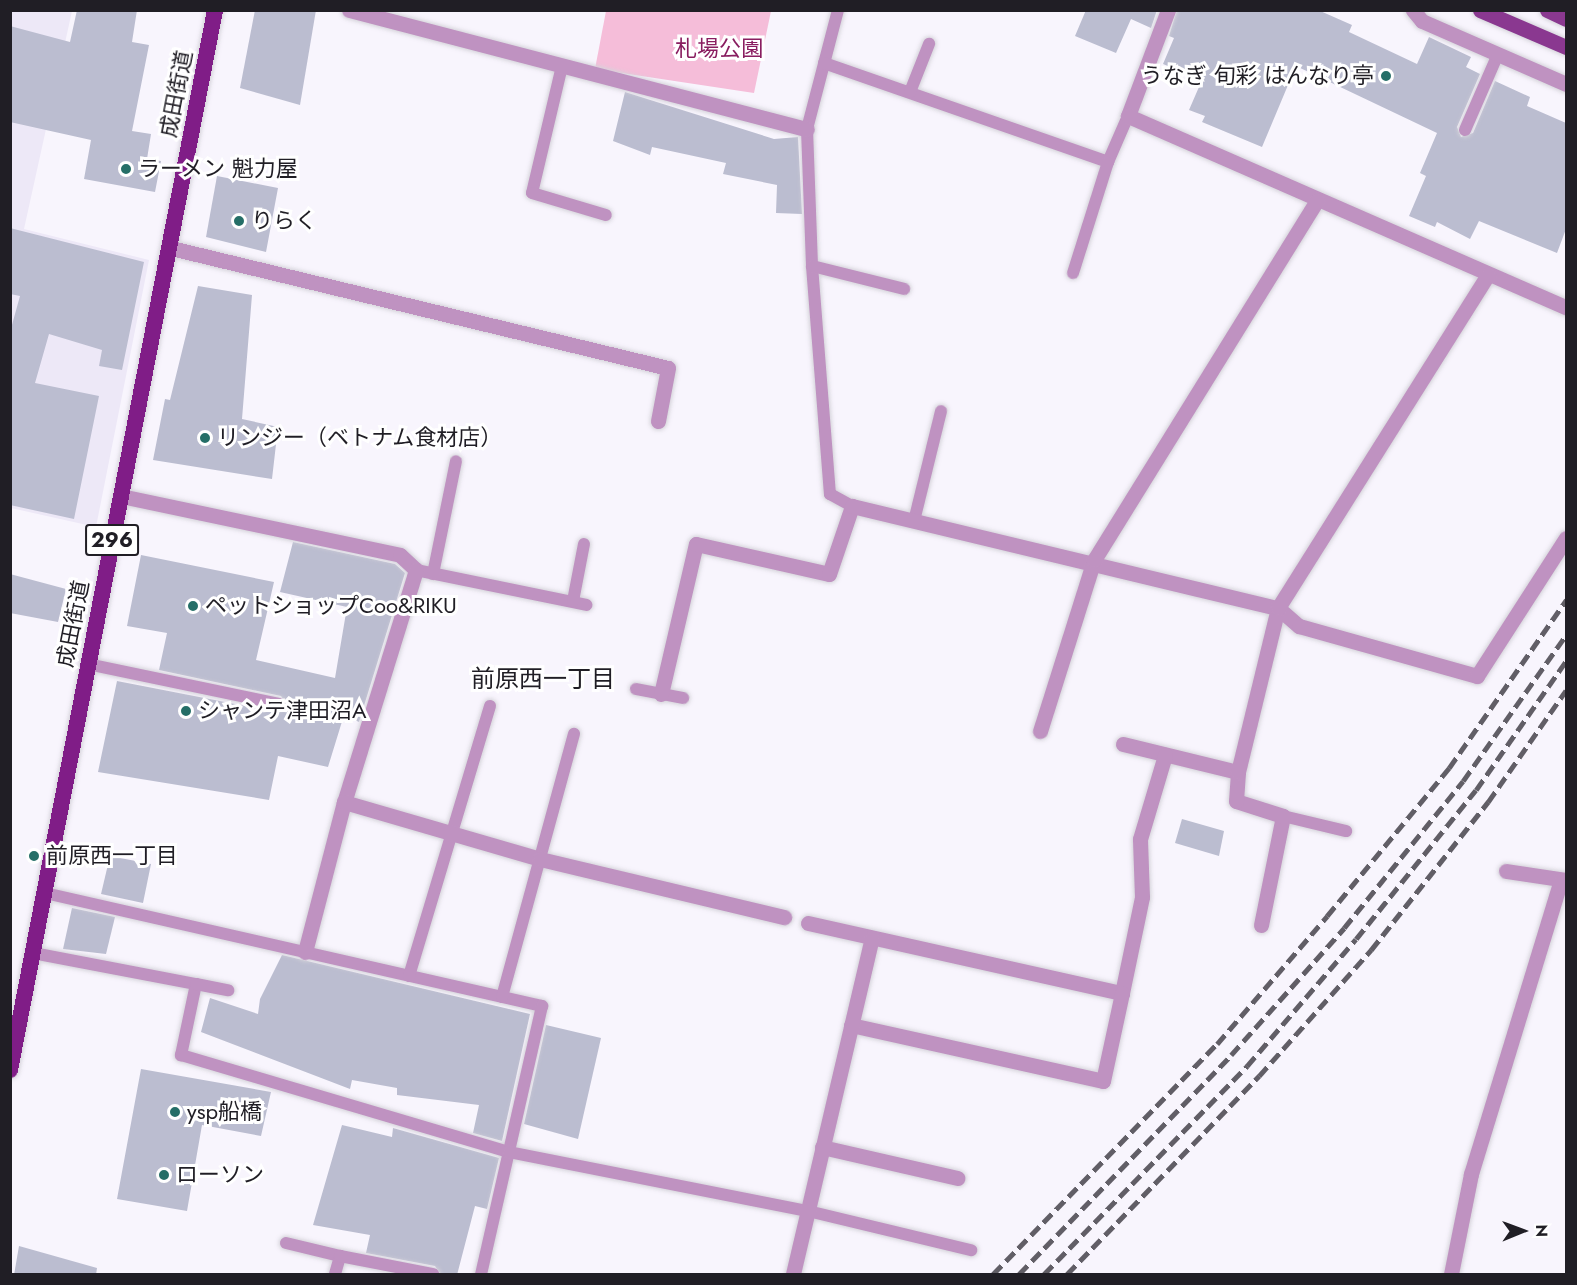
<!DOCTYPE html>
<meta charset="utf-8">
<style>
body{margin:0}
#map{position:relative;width:1577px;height:1285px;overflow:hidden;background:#f8f5fd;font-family:Jost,"Noto Sans JP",sans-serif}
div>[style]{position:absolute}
.built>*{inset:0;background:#ede8f7}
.green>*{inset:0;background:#f5bdd9}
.building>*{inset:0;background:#bbbdd0}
.roads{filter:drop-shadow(0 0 2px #d5d3da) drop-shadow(0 0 2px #d5d3da)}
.service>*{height:12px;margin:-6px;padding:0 6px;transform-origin:6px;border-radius:6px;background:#bf92c1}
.minor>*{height:15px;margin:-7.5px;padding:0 7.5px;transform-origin:7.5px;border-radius:7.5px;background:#bf92c1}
.primary>*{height:15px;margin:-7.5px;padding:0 7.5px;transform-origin:7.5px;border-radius:7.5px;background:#8a3890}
.trunk>*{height:16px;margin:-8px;padding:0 8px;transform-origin:8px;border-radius:8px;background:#801d87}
.rail>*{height:4.5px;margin-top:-2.25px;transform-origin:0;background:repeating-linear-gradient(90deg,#615e66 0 12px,transparent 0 18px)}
.dots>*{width:16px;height:16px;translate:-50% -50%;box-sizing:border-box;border:3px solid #fff;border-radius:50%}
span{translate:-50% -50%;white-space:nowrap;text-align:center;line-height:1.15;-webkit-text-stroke:6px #fff;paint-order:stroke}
.shield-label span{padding:2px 4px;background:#fff;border:2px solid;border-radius:4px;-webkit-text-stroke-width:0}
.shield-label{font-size:21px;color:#201e25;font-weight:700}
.park-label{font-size:22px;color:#891d60}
.poi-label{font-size:22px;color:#201e25}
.right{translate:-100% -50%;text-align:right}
.left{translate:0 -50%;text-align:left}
.street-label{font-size:22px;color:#201e25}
.neighbourhood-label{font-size:24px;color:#201e25}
.frame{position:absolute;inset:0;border:12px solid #201e25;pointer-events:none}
.north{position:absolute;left:1493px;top:1201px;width:60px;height:60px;-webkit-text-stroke:4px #fff;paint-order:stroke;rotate:89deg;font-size:16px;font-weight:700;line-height:24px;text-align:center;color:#201e25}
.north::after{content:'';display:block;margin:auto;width:21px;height:27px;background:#201e25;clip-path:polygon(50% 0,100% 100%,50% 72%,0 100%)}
</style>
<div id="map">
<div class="built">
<div style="clip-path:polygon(11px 11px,72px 11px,24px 229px,149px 260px,96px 527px,11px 508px)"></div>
</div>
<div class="green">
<div style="clip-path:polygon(606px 11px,771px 11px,754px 93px,595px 69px)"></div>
</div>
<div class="building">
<div style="clip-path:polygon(77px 10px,137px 10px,132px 42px,149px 45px,132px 131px,151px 134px,147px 159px,161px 161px,155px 192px,84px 179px,91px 140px,10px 122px,10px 26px,70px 42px)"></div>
<div style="clip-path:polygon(255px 10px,316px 10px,300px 105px,240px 88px)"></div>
<div style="clip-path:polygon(1086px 10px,1157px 10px,1151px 28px,1131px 19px,1116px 53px,1075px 36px)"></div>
<div style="clip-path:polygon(1177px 10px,1318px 10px,1352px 25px,1349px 32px,1417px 64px,1429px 37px,1471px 57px,1466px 67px,1480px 74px,1457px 127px,1461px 137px,1473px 133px,1495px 81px,1530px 97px,1527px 106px,1566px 123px,1566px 229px,1557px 253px,1479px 221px,1470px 239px,1437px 222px,1435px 227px,1409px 216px,1426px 176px,1420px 173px,1437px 133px,1296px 66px,1262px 147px,1202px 122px,1205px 116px,1189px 110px,1202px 80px,1163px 64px,1174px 38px,1169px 36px)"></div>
<div style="clip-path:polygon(625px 92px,774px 139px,798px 137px,802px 214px,776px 213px,777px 185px,723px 174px,726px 163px,652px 147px,650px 155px,613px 141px)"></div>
<div style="clip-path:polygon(217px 176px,278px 188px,266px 252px,206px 237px)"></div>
<div style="clip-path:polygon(10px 228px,144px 262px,122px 370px,99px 366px,102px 350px,49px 334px,35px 383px,99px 396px,74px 519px,10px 505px,10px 332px,20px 296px,10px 294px)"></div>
<div style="clip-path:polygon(198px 286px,252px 295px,242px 419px,278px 427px,272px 479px,153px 460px,165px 399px,170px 400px)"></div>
<div style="clip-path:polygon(293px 542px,395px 564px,405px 573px,359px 722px,344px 715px,328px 767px,278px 756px,269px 800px,98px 772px,117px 681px,277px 712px,287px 705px,281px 696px,159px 670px,167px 633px,127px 626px,141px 555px,274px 582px,256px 660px,335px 678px,347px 607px,280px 592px)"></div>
<div style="clip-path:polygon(10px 574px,66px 589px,58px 622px,10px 613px)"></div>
<div style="clip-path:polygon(1182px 819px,1224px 831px,1219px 856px,1175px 843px)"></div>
<div style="clip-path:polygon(110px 856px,151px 864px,143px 903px,101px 894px)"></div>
<div style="clip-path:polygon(72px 908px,115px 917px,106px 954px,63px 949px)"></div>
<div style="clip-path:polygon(282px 955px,530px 1014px,502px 1141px,473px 1133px,479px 1105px,397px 1095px,397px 1088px,352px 1080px,350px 1089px,201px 1032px,210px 998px,258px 1014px,260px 999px)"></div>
<div style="clip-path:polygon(546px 1025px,601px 1038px,578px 1139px,524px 1124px)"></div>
<div style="clip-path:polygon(141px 1069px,271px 1092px,261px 1136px,202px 1125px,187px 1211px,117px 1199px)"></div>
<div style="clip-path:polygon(342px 1125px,392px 1137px,393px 1128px,499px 1158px,487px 1209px,475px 1206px,457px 1275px,441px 1275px,435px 1266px,366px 1253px,370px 1235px,313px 1225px)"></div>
<div style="clip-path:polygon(19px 1246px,97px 1268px,96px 1275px,14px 1275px)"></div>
</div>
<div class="roads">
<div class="service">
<div style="left:838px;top:10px;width:123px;rotate:104.6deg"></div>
<div style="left:807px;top:129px;width:137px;rotate:87.9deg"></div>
<div style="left:812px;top:266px;width:229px;rotate:85.5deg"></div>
<div style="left:830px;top:494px;width:25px;rotate:29deg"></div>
<div style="left:824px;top:63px;width:301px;rotate:19.2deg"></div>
<div style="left:1108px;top:162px;width:50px;rotate:-66.5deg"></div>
<div style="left:562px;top:66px;width:130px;rotate:103.3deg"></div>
<div style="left:532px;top:193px;width:77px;rotate:16.6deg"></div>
<div style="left:910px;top:92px;width:52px;rotate:-68.4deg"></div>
<div style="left:1465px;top:130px;width:83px;rotate:-66.5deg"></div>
<div style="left:812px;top:266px;width:95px;rotate:14deg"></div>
<div style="left:1073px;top:273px;width:116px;rotate:-72.5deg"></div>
<div style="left:915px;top:517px;width:109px;rotate:-76.2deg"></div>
<div style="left:416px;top:570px;width:174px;rotate:11.6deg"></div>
<div style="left:433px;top:574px;width:115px;rotate:-78.5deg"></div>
<div style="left:573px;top:601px;width:58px;rotate:-79.1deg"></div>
<div style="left:88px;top:664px;width:195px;rotate:11.8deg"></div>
<div style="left:636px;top:689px;width:48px;rotate:10.8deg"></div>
<div style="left:1283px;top:816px;width:65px;rotate:13.4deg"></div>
<div style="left:45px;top:893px;width:510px;rotate:12.81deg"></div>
<div style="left:542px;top:1006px;width:275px;rotate:102.8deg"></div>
<div style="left:33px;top:953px;width:166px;rotate:10.8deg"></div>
<div style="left:196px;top:984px;width:73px;rotate:101.9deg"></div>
<div style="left:181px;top:1055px;width:342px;rotate:16.5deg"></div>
<div style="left:509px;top:1152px;width:305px;rotate:11.2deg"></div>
<div style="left:808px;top:1211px;width:168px;rotate:13.5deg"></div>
<div style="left:409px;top:976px;width:282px;rotate:-73.3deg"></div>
<div style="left:196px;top:984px;width:33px;rotate:11deg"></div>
<div style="left:502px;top:997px;width:273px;rotate:-74.7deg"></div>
<div style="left:286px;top:1243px;width:56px;rotate:13.5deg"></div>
<div style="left:335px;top:1274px;width:19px;rotate:-74deg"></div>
<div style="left:340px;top:1256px;width:95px;rotate:11deg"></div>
</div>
<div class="minor">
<div style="left:349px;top:10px;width:473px;rotate:14.6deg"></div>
<div style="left:1168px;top:10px;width:113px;rotate:110.7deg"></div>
<div style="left:1128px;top:116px;width:478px;rotate:23.6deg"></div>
<div style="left:1413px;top:10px;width:14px;rotate:51deg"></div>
<div style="left:1422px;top:21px;width:157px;rotate:23.6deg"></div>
<div style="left:171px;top:248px;width:511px;rotate:13.57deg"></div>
<div style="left:668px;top:368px;width:54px;rotate:100.7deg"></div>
<div style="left:121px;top:496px;width:285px;rotate:11.9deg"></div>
<div style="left:400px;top:555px;width:22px;rotate:43deg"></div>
<div style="left:416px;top:570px;width:243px;rotate:107.2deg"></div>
<div style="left:344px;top:802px;width:155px;rotate:104.6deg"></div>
<div style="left:661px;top:694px;width:154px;rotate:-76.9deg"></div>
<div style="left:696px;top:544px;width:136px;rotate:12.7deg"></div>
<div style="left:829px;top:574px;width:72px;rotate:-71.3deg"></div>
<div style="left:852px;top:506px;width:438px;rotate:13.5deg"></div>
<div style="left:1278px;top:608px;width:28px;rotate:41deg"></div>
<div style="left:1299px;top:626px;width:185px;rotate:15.7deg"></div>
<div style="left:1477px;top:676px;width:164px;rotate:-57.2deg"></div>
<div style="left:1040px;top:731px;width:179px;rotate:-72.5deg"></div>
<div style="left:1094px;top:560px;width:423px;rotate:-58.2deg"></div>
<div style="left:1123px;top:744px;width:118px;rotate:13.7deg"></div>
<div style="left:344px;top:802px;width:204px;rotate:16.2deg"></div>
<div style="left:540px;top:859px;width:251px;rotate:13.4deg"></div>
<div style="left:1506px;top:871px;width:61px;rotate:8.5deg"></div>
<div style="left:808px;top:923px;width:322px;rotate:12.6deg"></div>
<div style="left:1122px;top:993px;width:98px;rotate:-78.2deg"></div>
<div style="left:1142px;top:897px;width:58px;rotate:-92deg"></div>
<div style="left:1140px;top:839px;width:88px;rotate:-73.4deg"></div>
<div style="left:1261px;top:925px;width:111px;rotate:-78.6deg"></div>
<div style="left:1283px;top:816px;width:49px;rotate:-162.3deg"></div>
<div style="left:1236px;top:801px;width:29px;rotate:-86deg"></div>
<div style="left:1238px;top:772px;width:169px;rotate:-76.3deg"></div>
<div style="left:1278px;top:608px;width:394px;rotate:-57.8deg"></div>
<div style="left:851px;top:1025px;width:258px;rotate:12.5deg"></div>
<div style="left:1103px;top:1081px;width:90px;rotate:-77.8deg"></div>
<div style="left:822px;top:1147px;width:139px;rotate:12.9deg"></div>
<div style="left:793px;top:1274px;width:345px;rotate:-76.8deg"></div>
<div style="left:1451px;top:1274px;width:102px;rotate:-78.7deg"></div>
<div style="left:1471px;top:1174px;width:307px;rotate:-73deg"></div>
</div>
<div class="primary">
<div style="left:1480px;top:10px;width:94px;rotate:23.3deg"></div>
<div style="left:1547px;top:10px;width:21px;rotate:25deg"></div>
</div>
<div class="trunk">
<div style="left:10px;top:1070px;width:1080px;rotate:-79.05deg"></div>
</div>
</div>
<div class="rail">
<div style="left:993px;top:1274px;width:321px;rotate:-45.8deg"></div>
<div style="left:1217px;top:1044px;width:169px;rotate:-49.3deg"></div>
<div style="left:1327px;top:916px;width:192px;rotate:-50.5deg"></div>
<div style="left:1449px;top:768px;width:205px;rotate:-55.1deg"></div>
<div style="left:1019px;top:1274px;width:305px;rotate:-45.9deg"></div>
<div style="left:1231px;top:1055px;width:170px;rotate:-48.3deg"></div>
<div style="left:1344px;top:928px;width:189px;rotate:-51deg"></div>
<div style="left:1463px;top:781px;width:179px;rotate:-54.8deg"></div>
<div style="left:1044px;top:1274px;width:291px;rotate:-45.7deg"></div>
<div style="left:1247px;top:1066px;width:167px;rotate:-49.4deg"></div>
<div style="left:1356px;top:939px;width:191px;rotate:-51.2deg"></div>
<div style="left:1476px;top:790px;width:157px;rotate:-55.1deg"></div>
<div style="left:1067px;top:1274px;width:276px;rotate:-45.9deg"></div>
<div style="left:1259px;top:1076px;width:169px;rotate:-48.4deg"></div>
<div style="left:1371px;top:950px;width:189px;rotate:-51.7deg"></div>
<div style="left:1488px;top:802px;width:136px;rotate:-55.1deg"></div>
</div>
<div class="dots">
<div style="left:1386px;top:76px;background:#256e67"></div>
<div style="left:126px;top:169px;background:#256e67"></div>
<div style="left:239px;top:221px;background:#256e67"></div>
<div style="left:205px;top:438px;background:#256e67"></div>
<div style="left:193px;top:606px;background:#256e67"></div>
<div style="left:186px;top:711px;background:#256e67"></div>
<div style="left:34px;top:856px;background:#256e67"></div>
<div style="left:175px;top:1112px;background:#256e67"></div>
<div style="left:164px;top:1175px;background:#256e67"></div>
</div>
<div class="shield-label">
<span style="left:112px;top:540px">296</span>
</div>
<div class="park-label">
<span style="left:719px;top:49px">札場公園</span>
</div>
<div class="poi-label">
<span class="right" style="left:1374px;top:76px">うなぎ 旬彩 はんなり亭</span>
<span class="left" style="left:138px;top:169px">ラーメン 魁力屋</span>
<span class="left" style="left:251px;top:221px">りらく</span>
<span class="left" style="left:217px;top:438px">リンジー（ベトナム食材店）</span>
<span class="left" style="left:205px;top:606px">ペットショップCoo&amp;RIKU</span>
<span class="left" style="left:198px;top:711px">シャンテ津田沼A</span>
<span class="left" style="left:46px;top:856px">前原西一丁目</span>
<span class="left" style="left:187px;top:1112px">ysp船橋</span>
<span class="left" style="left:176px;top:1175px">ローソン</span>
</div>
<div class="street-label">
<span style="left:176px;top:94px;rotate:-79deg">成田街道</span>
<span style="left:73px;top:624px;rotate:-79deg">成田街道</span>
</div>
<div class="neighbourhood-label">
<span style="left:543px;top:679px">前原西一丁目</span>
</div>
<div class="frame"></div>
<div class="north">N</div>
</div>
